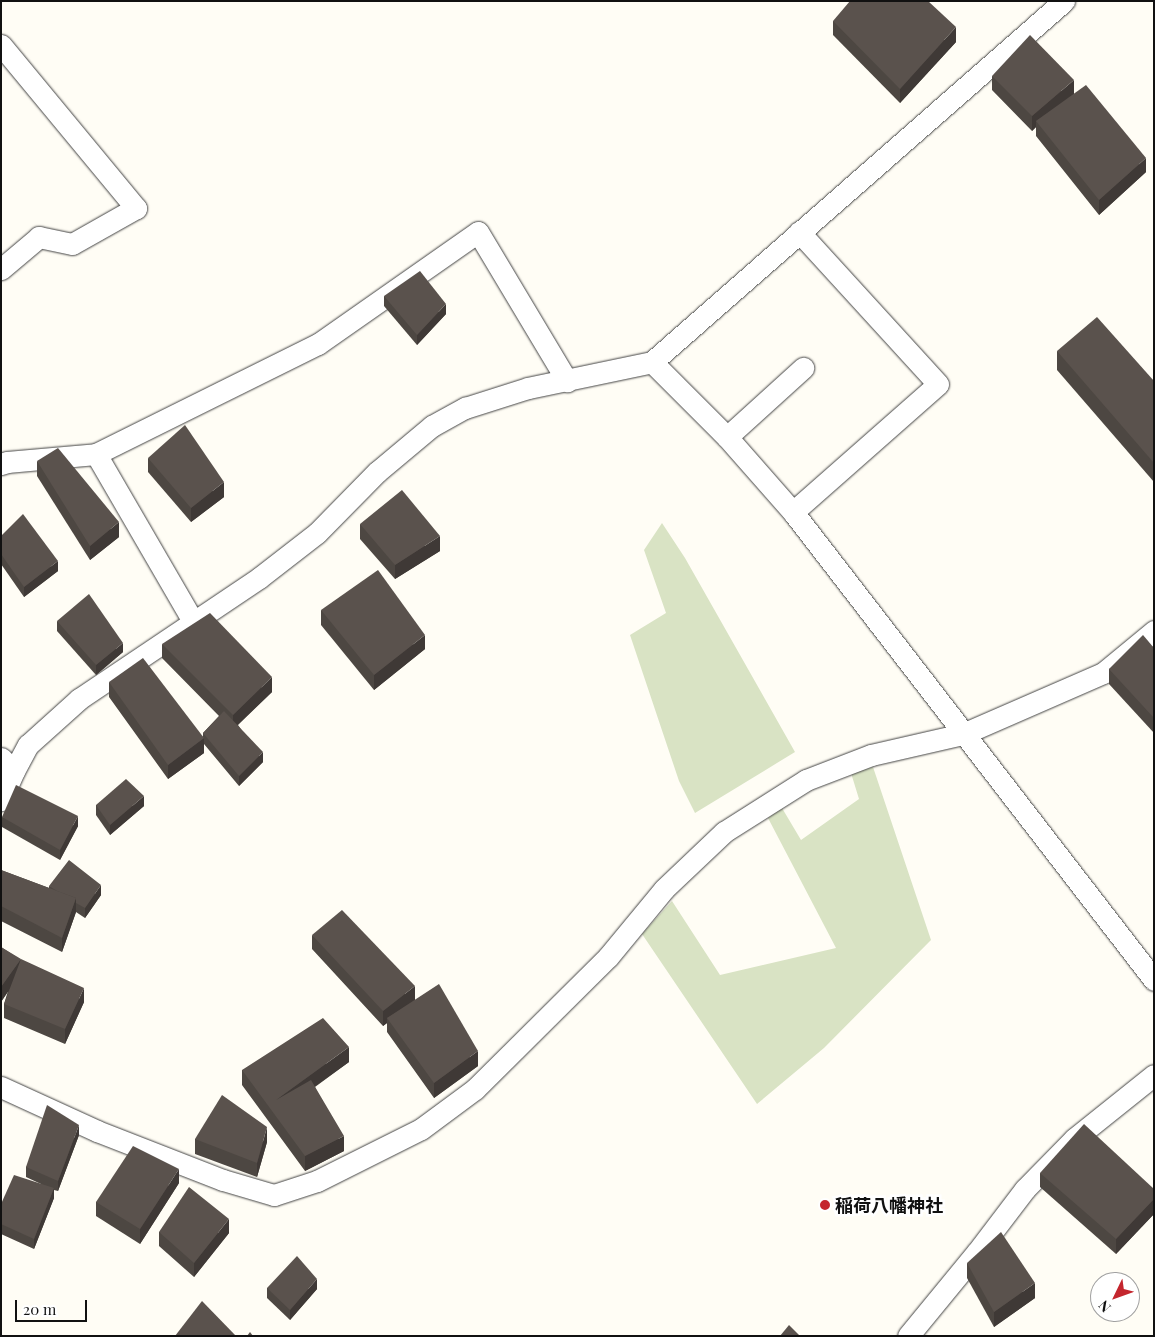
<!DOCTYPE html>
<meta charset="utf-8">
<style>
body{margin:0}
#map{position:relative;width:1155px;height:1337px;overflow:hidden;background:#fffdf5;font-family:"Playfair Display","Noto Sans JP",serif}
div>[style]{position:absolute}
.cemetery>*{inset:0;background:#d9e3c4}
.roads{filter:drop-shadow(0 0 1px #444) drop-shadow(0 0 1px #444)}
.minor>*{height:21px;margin:-10.5px;padding:0 10.5px;transform-origin:10.5px;border-radius:10.5px;background:#fff}
.wall>*{inset:0;background:#4d4742}
.shaded-wall>*{inset:0;background:#3f3936}
.building>*{inset:0;background:#5a524d}
.dots>*{width:14px;height:14px;translate:-50% -50%;box-sizing:border-box;border:2px solid #fff;border-radius:50%}
span{translate:-50% -50%;white-space:nowrap;text-align:center;line-height:1.15;-webkit-text-stroke:5px #fff;paint-order:stroke}
.poi-label{font-size:18px;color:#111;font-weight:700}
.left{translate:0 -50%;text-align:left}
.frame{position:absolute;inset:0;border:2px solid #111;pointer-events:none}
.north{position:absolute;left:1090px;top:1272px;width:50px;height:50px;box-sizing:border-box;background:#fff;border:1px solid #a0a0a0;border-radius:50%;rotate:228deg;font-size:14px;font-weight:700;line-height:20px;text-align:center;color:#111}
.north::after{content:'';display:block;margin:auto;width:18px;height:22px;background:#c4262e;clip-path:polygon(50% 0,100% 100%,50% 72%,0 100%)}
.scale{position:absolute;left:15px;top:1300px;width:72px;height:22px;box-sizing:border-box;border:2px solid #111;border-top:0;padding-left:6px;font-size:15px;line-height:18px;white-space:nowrap;color:#111;-webkit-text-stroke:4px #fff;paint-order:stroke}
</style>
<div id="map">
<div class="cemetery">
<div style="clip-path:polygon(662px 523px,685px 558px,795px 752px,695px 813px,679px 781px,630px 635px,666px 613px,644px 550px)"></div>
<div style="clip-path:polygon(873px 767px,931px 940px,824px 1048px,757px 1104px,642px 934px,672px 901px,720px 975px,836px 948px,768px 818px,782px 808px,801px 840px,859px 799px,851px 773px)"></div>
</div>
<div class="roads">
<div class="minor">
<div style="left:1px;top:45px;width:212px;rotate:50.4deg"></div>
<div style="left:136px;top:208px;width:73px;rotate:150.6deg"></div>
<div style="left:72px;top:244px;width:34px;rotate:-168deg"></div>
<div style="left:39px;top:237px;width:50px;rotate:139.9deg"></div>
<div style="left:652px;top:362px;width:106px;rotate:45deg"></div>
<div style="left:727px;top:437px;width:100px;rotate:48.7deg"></div>
<div style="left:793px;top:512px;width:591px;rotate:52.35deg"></div>
<div style="left:727px;top:437px;width:103px;rotate:-42.2deg"></div>
<div style="left:96px;top:454px;width:248px;rotate:-26.4deg"></div>
<div style="left:318px;top:344px;width:195px;rotate:-35deg"></div>
<div style="left:478px;top:232px;width:174px;rotate:59.1deg"></div>
<div style="left:1px;top:464px;width:6px;rotate:-18deg"></div>
<div style="left:7px;top:462px;width:89px;rotate:-5.1deg"></div>
<div style="left:96px;top:454px;width:195px;rotate:59.9deg"></div>
<div style="left:793px;top:512px;width:193px;rotate:-41.4deg"></div>
<div style="left:938px;top:384px;width:206px;rotate:-132.4deg"></div>
<div style="left:1px;top:758px;width:18px;rotate:45deg"></div>
<div style="left:14px;top:771px;width:32px;rotate:114deg"></div>
<div style="left:14px;top:771px;width:30px;rotate:-62deg"></div>
<div style="left:28px;top:745px;width:69px;rotate:-42deg"></div>
<div style="left:79px;top:699px;width:217px;rotate:-33.9deg"></div>
<div style="left:259px;top:578px;width:73px;rotate:-37.8deg"></div>
<div style="left:317px;top:533px;width:86px;rotate:-45.5deg"></div>
<div style="left:377px;top:472px;width:72px;rotate:-39.9deg"></div>
<div style="left:432px;top:426px;width:38px;rotate:-29deg"></div>
<div style="left:465px;top:408px;width:66px;rotate:-17.6deg"></div>
<div style="left:528px;top:388px;width:127px;rotate:-11.8deg"></div>
<div style="left:652px;top:362px;width:548px;rotate:-41.23deg"></div>
<div style="left:1px;top:1087px;width:106px;rotate:24.6deg"></div>
<div style="left:97px;top:1131px;width:135px;rotate:21.3deg"></div>
<div style="left:223px;top:1180px;width:53px;rotate:16.4deg"></div>
<div style="left:274px;top:1195px;width:45px;rotate:-18deg"></div>
<div style="left:317px;top:1181px;width:116px;rotate:-26.6deg"></div>
<div style="left:421px;top:1129px;width:67px;rotate:-36.5deg"></div>
<div style="left:475px;top:1089px;width:187px;rotate:-44.8deg"></div>
<div style="left:608px;top:957px;width:88px;rotate:-50.5deg"></div>
<div style="left:664px;top:889px;width:83px;rotate:-43.5deg"></div>
<div style="left:724px;top:832px;width:97px;rotate:-32.4deg"></div>
<div style="left:806px;top:780px;width:70px;rotate:-21deg"></div>
<div style="left:871px;top:755px;width:94px;rotate:-12.9deg"></div>
<div style="left:963px;top:734px;width:153px;rotate:-23.5deg"></div>
<div style="left:1103px;top:673px;width:66px;rotate:-39.5deg"></div>
<div style="left:908px;top:1336px;width:109px;rotate:-50.6deg"></div>
<div style="left:977px;top:1252px;width:79px;rotate:-52.7deg"></div>
<div style="left:1025px;top:1189px;width:70px;rotate:-45.6deg"></div>
<div style="left:1074px;top:1139px;width:102px;rotate:-38.7deg"></div>
</div>
</div>
<div class="wall">
<div style="clip-path:polygon(833px 21px,956px 42px,900px 103px,833px 35px)"></div>
<div style="clip-path:polygon(992px 76px,1074px 94px,1146px 172px,1099px 215px,1036px 136px,1036px 127px,1032px 131px,992px 90px)"></div>
<div style="clip-path:polygon(384px 296px,446px 314px,417px 345px,384px 306px)"></div>
<div style="clip-path:polygon(1057px 351px,1154px 381px,1154px 482px,1057px 370px)"></div>
<div style="clip-path:polygon(148px 458px,224px 497px,191px 522px,148px 472px)"></div>
<div style="clip-path:polygon(37px 461px,119px 537px,90px 560px,37px 476px)"></div>
<div style="clip-path:polygon(360px 524px,440px 551px,395px 579px,360px 539px)"></div>
<div style="clip-path:polygon(1px 536px,58px 571px,24px 597px,1px 564px)"></div>
<div style="clip-path:polygon(321px 610px,425px 649px,374px 690px,321px 625px)"></div>
<div style="clip-path:polygon(57px 621px,123px 652px,96px 675px,57px 631px)"></div>
<div style="clip-path:polygon(162px 644px,272px 692px,238px 725px,263px 762px,239px 786px,204px 744px,204px 753px,168px 779px,109px 697px,109px 682px,203px 737px,203px 733px,219px 716px,162px 658px)"></div>
<div style="clip-path:polygon(1154px 648px,1154px 733px,1109px 684px,1109px 669px)"></div>
<div style="clip-path:polygon(96px 805px,144px 806px,110px 835px,96px 815px)"></div>
<div style="clip-path:polygon(2px 817px,78px 826px,60px 860px,2px 827px)"></div>
<div style="clip-path:polygon(1px 870px,49px 888px,49px 886px,101px 895px,85px 918px,76px 912px,62px 952px,1px 921px)"></div>
<div style="clip-path:polygon(312px 935px,415px 1000px,478px 1066px,434px 1098px,387px 1032px,387px 1023px,383px 1026px,312px 949px)"></div>
<div style="clip-path:polygon(1px 947px,84px 1002px,65px 1044px,4px 1018px,4px 1004px,8px 991px,1px 1002px)"></div>
<div style="clip-path:polygon(349px 1062px,315px 1087px,344px 1151px,305px 1171px,242px 1085px,242px 1070px)"></div>
<div style="clip-path:polygon(79px 1135px,58px 1191px,54px 1190px,54px 1198px,34px 1249px,1px 1234px,1px 1204px,41px 1184px,26px 1177px,26px 1167px)"></div>
<div style="clip-path:polygon(195px 1139px,267px 1142px,257px 1177px,195px 1154px)"></div>
<div style="clip-path:polygon(1040px 1173px,1154px 1189px,1154px 1214px,1116px 1254px,1040px 1187px)"></div>
<div style="clip-path:polygon(179px 1183px,140px 1244px,96px 1216px,96px 1202px)"></div>
<div style="clip-path:polygon(159px 1232px,229px 1233px,194px 1277px,159px 1246px)"></div>
<div style="clip-path:polygon(967px 1263px,1035px 1298px,994px 1327px,967px 1278px)"></div>
<div style="clip-path:polygon(267px 1288px,317px 1289px,290px 1320px,267px 1298px)"></div>
</div>
<div class="shaded-wall">
<div style="clip-path:polygon(956px 27px,956px 42px,900px 103px,900px 89px)"></div>
<div style="clip-path:polygon(1074px 80px,1074px 95px,1036px 121px,1036px 127px,1032px 131px,1032px 116px)"></div>
<div style="clip-path:polygon(1146px 158px,1146px 172px,1099px 215px,1099px 200px)"></div>
<div style="clip-path:polygon(446px 304px,446px 314px,417px 345px,417px 335px)"></div>
<div style="clip-path:polygon(224px 482px,224px 497px,191px 522px,191px 508px)"></div>
<div style="clip-path:polygon(119px 522px,119px 537px,90px 560px,90px 546px)"></div>
<div style="clip-path:polygon(440px 536px,440px 551px,395px 579px,395px 565px)"></div>
<div style="clip-path:polygon(58px 561px,58px 571px,24px 597px,24px 587px)"></div>
<div style="clip-path:polygon(425px 635px,425px 649px,374px 690px,374px 675px)"></div>
<div style="clip-path:polygon(123px 643px,123px 652px,96px 675px,96px 665px)"></div>
<div style="clip-path:polygon(272px 677px,272px 692px,233px 729px,233px 715px)"></div>
<div style="clip-path:polygon(204px 738px,204px 753px,168px 779px,168px 765px)"></div>
<div style="clip-path:polygon(263px 752px,263px 762px,239px 786px,239px 776px)"></div>
<div style="clip-path:polygon(144px 796px,144px 806px,110px 835px,110px 825px)"></div>
<div style="clip-path:polygon(78px 816px,78px 826px,60px 860px,60px 850px)"></div>
<div style="clip-path:polygon(101px 885px,101px 895px,85px 918px,85px 908px)"></div>
<div style="clip-path:polygon(76px 898px,76px 912px,62px 952px,62px 938px)"></div>
<div style="clip-path:polygon(21px 959px,21px 973px,1px 1002px,1px 987px)"></div>
<div style="clip-path:polygon(415px 986px,415px 1001px,387px 1018px,387px 1023px,383px 1026px,383px 1011px)"></div>
<div style="clip-path:polygon(84px 988px,84px 1002px,65px 1044px,65px 1029px)"></div>
<div style="clip-path:polygon(349px 1047px,349px 1062px,276px 1114px,276px 1100px)"></div>
<div style="clip-path:polygon(478px 1051px,478px 1066px,434px 1098px,434px 1083px)"></div>
<div style="clip-path:polygon(79px 1125px,79px 1135px,58px 1191px,58px 1181px)"></div>
<div style="clip-path:polygon(267px 1127px,267px 1142px,257px 1177px,257px 1163px)"></div>
<div style="clip-path:polygon(344px 1136px,344px 1151px,305px 1171px,305px 1156px)"></div>
<div style="clip-path:polygon(179px 1169px,179px 1183px,140px 1244px,140px 1229px)"></div>
<div style="clip-path:polygon(54px 1188px,54px 1198px,34px 1249px,34px 1239px)"></div>
<div style="clip-path:polygon(1154px 1199px,1154px 1214px,1116px 1254px,1116px 1239px)"></div>
<div style="clip-path:polygon(229px 1219px,229px 1233px,194px 1277px,194px 1263px)"></div>
<div style="clip-path:polygon(317px 1279px,317px 1289px,290px 1320px,290px 1310px)"></div>
<div style="clip-path:polygon(1035px 1283px,1035px 1298px,994px 1327px,994px 1312px)"></div>
</div>
<div class="building">
<div style="clip-path:polygon(850px 1px,928px 1px,956px 27px,900px 89px,833px 21px)"></div>
<div style="clip-path:polygon(1030px 35px,1074px 80px,1032px 116px,992px 76px)"></div>
<div style="clip-path:polygon(1086px 85px,1146px 158px,1099px 200px,1036px 121px)"></div>
<div style="clip-path:polygon(420px 271px,446px 304px,417px 335px,384px 296px)"></div>
<div style="clip-path:polygon(1097px 317px,1154px 381px,1154px 463px,1057px 351px)"></div>
<div style="clip-path:polygon(185px 425px,224px 482px,191px 508px,148px 458px)"></div>
<div style="clip-path:polygon(58px 448px,119px 522px,90px 546px,37px 461px)"></div>
<div style="clip-path:polygon(402px 490px,440px 536px,395px 565px,360px 524px)"></div>
<div style="clip-path:polygon(23px 514px,58px 561px,24px 587px,1px 554px,1px 536px)"></div>
<div style="clip-path:polygon(378px 570px,425px 635px,374px 675px,321px 610px)"></div>
<div style="clip-path:polygon(89px 594px,123px 643px,96px 665px,57px 621px)"></div>
<div style="clip-path:polygon(210px 613px,272px 677px,233px 715px,162px 644px)"></div>
<div style="clip-path:polygon(1143px 635px,1154px 648px,1154px 718px,1109px 669px)"></div>
<div style="clip-path:polygon(143px 658px,204px 738px,168px 765px,109px 682px)"></div>
<div style="clip-path:polygon(224px 711px,263px 752px,239px 776px,203px 733px)"></div>
<div style="clip-path:polygon(126px 779px,144px 796px,110px 825px,96px 805px)"></div>
<div style="clip-path:polygon(16px 785px,78px 816px,60px 850px,2px 817px)"></div>
<div style="clip-path:polygon(69px 860px,101px 885px,85px 908px,76px 903px,76px 898px,57px 891px,49px 886px)"></div>
<div style="clip-path:polygon(1px 870px,76px 898px,62px 938px,1px 906px)"></div>
<div style="clip-path:polygon(342px 910px,415px 986px,383px 1011px,312px 935px)"></div>
<div style="clip-path:polygon(1px 947px,21px 959px,84px 988px,65px 1029px,4px 1004px,21px 959px,1px 987px)"></div>
<div style="clip-path:polygon(439px 984px,478px 1051px,434px 1083px,387px 1018px)"></div>
<div style="clip-path:polygon(323px 1018px,349px 1047px,276px 1100px,311px 1080px,344px 1136px,305px 1156px,242px 1070px)"></div>
<div style="clip-path:polygon(222px 1095px,267px 1127px,257px 1163px,195px 1139px)"></div>
<div style="clip-path:polygon(47px 1105px,79px 1125px,58px 1181px,26px 1167px)"></div>
<div style="clip-path:polygon(1084px 1124px,1154px 1189px,1154px 1199px,1116px 1239px,1040px 1173px)"></div>
<div style="clip-path:polygon(133px 1146px,179px 1169px,140px 1229px,96px 1202px)"></div>
<div style="clip-path:polygon(14px 1175px,54px 1188px,34px 1239px,1px 1224px,1px 1204px)"></div>
<div style="clip-path:polygon(189px 1187px,229px 1219px,194px 1263px,159px 1232px)"></div>
<div style="clip-path:polygon(1001px 1232px,1035px 1283px,994px 1312px,967px 1263px)"></div>
<div style="clip-path:polygon(297px 1256px,317px 1279px,290px 1310px,267px 1288px)"></div>
<div style="clip-path:polygon(202px 1301px,236px 1336px,175px 1336px)"></div>
<div style="clip-path:polygon(789px 1325px,800px 1336px,780px 1336px)"></div>
<div style="clip-path:polygon(250px 1332px,253px 1336px,247px 1336px)"></div>
</div>
<div class="dots">
<div style="left:825px;top:1205px;background:#c4262e"></div>
</div>
<div class="poi-label">
<span class="left" style="left:835px;top:1205px">稲荷八幡神社</span>
</div>
<div class="frame"></div>
<div class="north">N</div>
<div class="scale">20 m</div>
</div>
